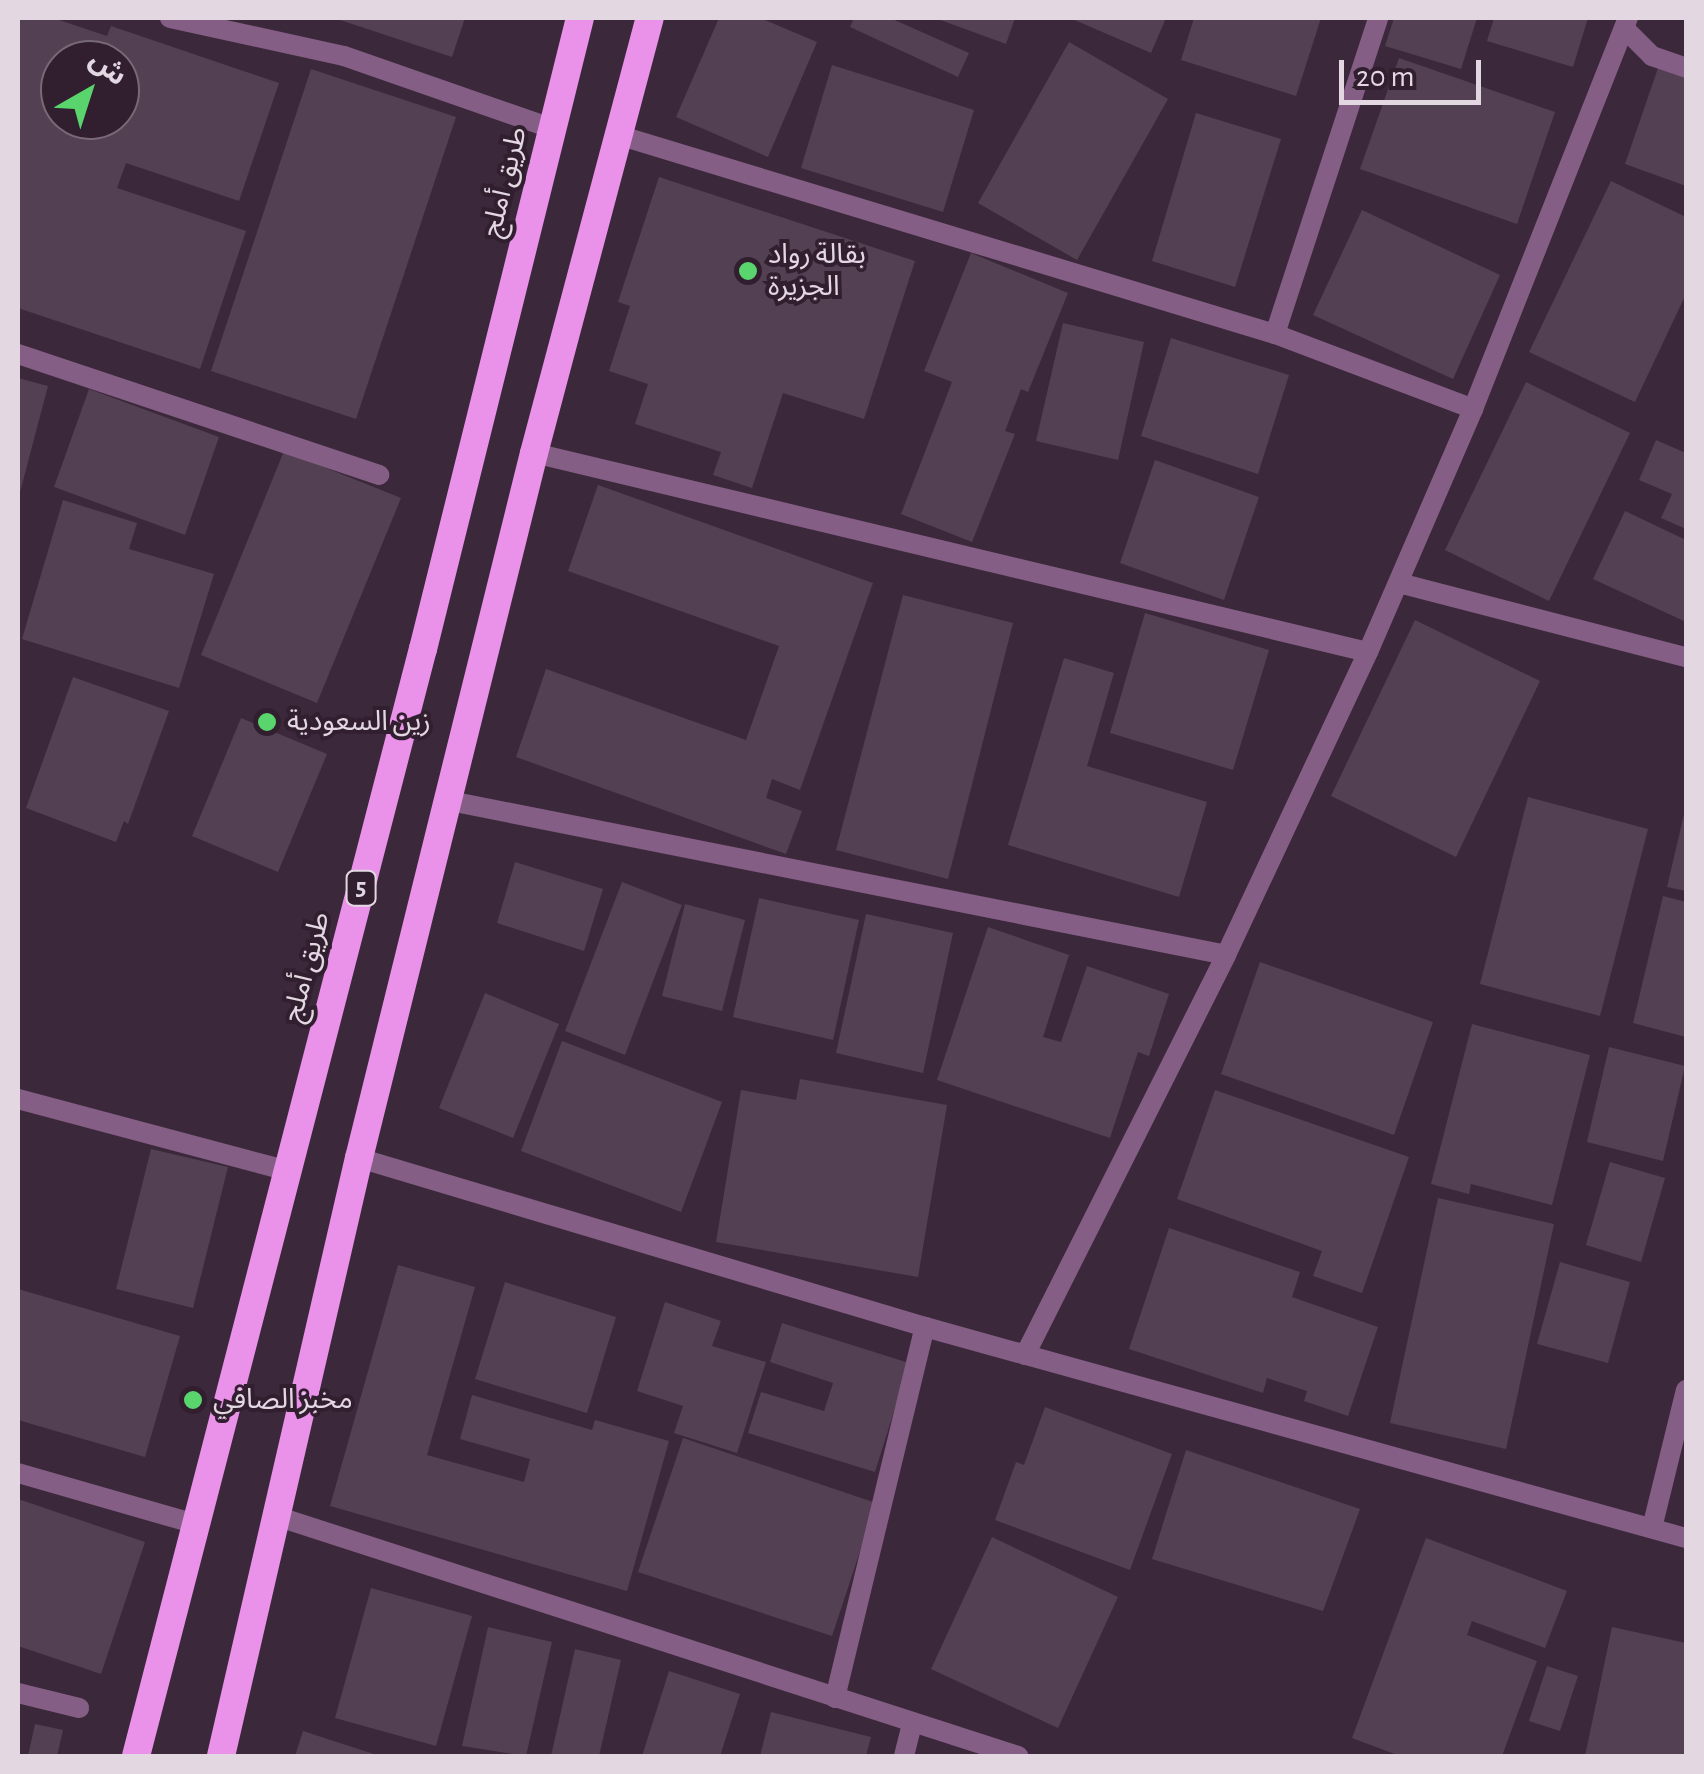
<!DOCTYPE html>
<meta charset="utf-8">
<style>
body{margin:0}
#map{position:relative;width:1704px;height:1774px;overflow:hidden;background:#3b293b;font-family:"Alegreya Sans","Noto Sans Arabic",sans-serif}
div>[style]{position:absolute}
.building>*{inset:0;background:#534053}
.minor>*{height:20px;margin:-10px;padding:0 10px;transform-origin:10px;border-radius:10px;background:#855e85}
.trunk>*{height:28px;margin:-14px;padding:0 14px;transform-origin:14px;border-radius:14px;background:#ea91ea}
.dots>*{width:28px;height:28px;translate:-50% -50%;box-sizing:border-box;border:5px solid #311f30;border-radius:50%}
span{translate:-50% -50%;white-space:nowrap;text-align:center;line-height:1.15;-webkit-text-stroke:8px #311f30;paint-order:stroke}
.shield-label span{padding:2px 8px;background:#311f30;border:2px solid;border-radius:8px;-webkit-text-stroke-width:0}
.shield-label{font-size:25px;color:#e3d7e2;font-weight:700}
.street-label{font-size:28px;color:#e3d7e2}
.poi-label{font-size:28px;color:#e3d7e2}
.left{translate:0 -50%;text-align:left}
.frame{position:absolute;inset:0;border:20px solid #e3d7e2;pointer-events:none}
.north{position:absolute;left:40px;top:40px;width:100px;height:100px;box-sizing:border-box;background:#311f30;border:2px solid #786977;border-radius:50%;rotate:39deg;font-size:28px;font-weight:700;line-height:40px;text-align:center;color:#e3d7e2}
.north::after{content:'';display:block;margin:auto;width:35px;height:45px;background:#5ad56e;clip-path:polygon(50% 0,100% 100%,50% 72%,0 100%)}
.scale{position:absolute;left:1339px;top:60px;width:142px;height:45px;box-sizing:border-box;border:5px solid #e3d7e2;border-top:0;padding-left:12px;font-size:30px;line-height:35px;white-space:nowrap;color:#e3d7e2;-webkit-text-stroke:8px #311f30;paint-order:stroke}
</style>
<div id="map">
<div class="building">
<div style="clip-path:polygon(evenodd,18px 18px,53px 18px,107px 36px,111px 26px,279px 83px,239px 201px,126px 163px,117px 188px,246px 231px,200px 369px,18px 308px,18px 18px,60px 60px,120px 60px,120px 120px,60px 120px,60px 60px)"></div>
<div style="clip-path:polygon(334px 18px,465px 18px,452px 57px)"></div>
<div style="clip-path:polygon(719px 18px,760px 18px,817px 42px,768px 157px,676px 117px)"></div>
<div style="clip-path:polygon(854px 18px,890px 18px,969px 53px,958px 77px,850px 27px)"></div>
<div style="clip-path:polygon(935px 18px,1015px 18px,1006px 44px)"></div>
<div style="clip-path:polygon(1070px 18px,1166px 18px,1151px 53px)"></div>
<div style="clip-path:polygon(1194px 18px,1321px 18px,1296px 96px,1181px 60px)"></div>
<div style="clip-path:polygon(1394px 18px,1477px 18px,1461px 69px,1385px 46px)"></div>
<div style="clip-path:polygon(1494px 18px,1588px 18px,1573px 67px,1487px 41px)"></div>
<div style="clip-path:polygon(1069px 42px,1168px 99px,1077px 260px,978px 203px)"></div>
<div style="clip-path:polygon(1399px 58px,1555px 112px,1517px 224px,1360px 169px)"></div>
<div style="clip-path:polygon(832px 65px,974px 110px,943px 212px,801px 168px)"></div>
<div style="clip-path:polygon(1658px 68px,1686px 78px,1686px 186px,1625px 164px)"></div>
<div style="clip-path:polygon(311px 69px,456px 117px,356px 419px,211px 371px)"></div>
<div style="clip-path:polygon(1196px 113px,1281px 139px,1235px 287px,1152px 261px)"></div>
<div style="clip-path:polygon(659px 177px,915px 261px,864px 419px,783px 393px,752px 488px,713px 475px,721px 452px,635px 424px,648px 384px,609px 371px,630px 306px,618px 302px)"></div>
<div style="clip-path:polygon(1611px 181px,1686px 217px,1686px 294px,1635px 402px,1529px 352px)"></div>
<div style="clip-path:polygon(1362px 210px,1500px 275px,1453px 379px,1313px 315px)"></div>
<div style="clip-path:polygon(971px 253px,1068px 293px,1028px 392px,1021px 389px,1005px 431px,1015px 434px,972px 542px,901px 514px,952px 382px,924px 371px)"></div>
<div style="clip-path:polygon(1063px 323px,1144px 342px,1118px 460px,1036px 441px)"></div>
<div style="clip-path:polygon(1171px 338px,1289px 375px,1258px 474px,1141px 436px)"></div>
<div style="clip-path:polygon(18px 378px,48px 386px,19px 496px,18px 496px)"></div>
<div style="clip-path:polygon(1526px 382px,1630px 433px,1549px 601px,1445px 550px)"></div>
<div style="clip-path:polygon(89px 389px,219px 437px,185px 535px,54px 487px)"></div>
<div style="clip-path:polygon(1656px 440px,1686px 453px,1686px 529px,1661px 518px,1672px 494px,1639px 480px)"></div>
<div style="clip-path:polygon(284px 451px,401px 498px,317px 703px,201px 655px)"></div>
<div style="clip-path:polygon(1155px 460px,1259px 497px,1224px 600px,1120px 563px)"></div>
<div style="clip-path:polygon(598px 485px,873px 583px,800px 790px,772px 779px,766px 798px,802px 811px,786px 854px,516px 757px,546px 669px,746px 740px,779px 646px,568px 571px)"></div>
<div style="clip-path:polygon(63px 500px,137px 523px,129px 549px,214px 574px,179px 688px,22px 639px)"></div>
<div style="clip-path:polygon(1625px 511px,1686px 540px,1686px 622px,1593px 579px)"></div>
<div style="clip-path:polygon(903px 595px,1013px 623px,948px 879px,836px 850px)"></div>
<div style="clip-path:polygon(1145px 613px,1269px 650px,1233px 770px,1110px 733px)"></div>
<div style="clip-path:polygon(1415px 620px,1540px 681px,1456px 857px,1331px 796px)"></div>
<div style="clip-path:polygon(1064px 658px,1114px 673px,1087px 766px,1207px 802px,1179px 897px,1008px 845px)"></div>
<div style="clip-path:polygon(73px 677px,169px 711px,128px 824px,124px 821px,116px 842px,26px 808px)"></div>
<div style="clip-path:polygon(241px 718px,327px 754px,278px 872px,192px 836px)"></div>
<div style="clip-path:polygon(1528px 797px,1648px 829px,1600px 1016px,1480px 984px)"></div>
<div style="clip-path:polygon(1685px 810px,1686px 810px,1686px 891px,1667px 887px)"></div>
<div style="clip-path:polygon(515px 862px,603px 889px,584px 951px,497px 923px)"></div>
<div style="clip-path:polygon(622px 882px,682px 905px,625px 1055px,565px 1031px)"></div>
<div style="clip-path:polygon(1663px 896px,1686px 902px,1686px 1037px,1633px 1023px)"></div>
<div style="clip-path:polygon(759px 898px,859px 920px,833px 1040px,733px 1017px)"></div>
<div style="clip-path:polygon(685px 904px,745px 920px,722px 1011px,662px 996px)"></div>
<div style="clip-path:polygon(866px 914px,953px 933px,923px 1073px,836px 1053px)"></div>
<div style="clip-path:polygon(988px 927px,1069px 955px,1043px 1037px,1061px 1042px,1087px 966px,1169px 994px,1149px 1056px,1138px 1052px,1110px 1138px,937px 1080px)"></div>
<div style="clip-path:polygon(1260px 962px,1433px 1022px,1394px 1135px,1221px 1074px)"></div>
<div style="clip-path:polygon(485px 993px,559px 1024px,513px 1138px,439px 1108px)"></div>
<div style="clip-path:polygon(1472px 1024px,1590px 1055px,1552px 1205px,1471px 1184px,1469px 1194px,1431px 1184px)"></div>
<div style="clip-path:polygon(562px 1041px,722px 1102px,681px 1212px,521px 1151px)"></div>
<div style="clip-path:polygon(1609px 1047px,1685px 1066px,1663px 1161px,1587px 1142px)"></div>
<div style="clip-path:polygon(800px 1079px,947px 1105px,918px 1277px,716px 1242px,741px 1090px,796px 1100px)"></div>
<div style="clip-path:polygon(1215px 1090px,1409px 1157px,1362px 1293px,1313px 1276px,1322px 1251px,1177px 1199px)"></div>
<div style="clip-path:polygon(151px 1149px,228px 1167px,193px 1308px,116px 1289px)"></div>
<div style="clip-path:polygon(1610px 1162px,1665px 1178px,1641px 1262px,1586px 1245px)"></div>
<div style="clip-path:polygon(1438px 1198px,1554px 1224px,1506px 1449px,1390px 1423px)"></div>
<div style="clip-path:polygon(1169px 1228px,1300px 1272px,1292px 1297px,1378px 1327px,1348px 1416px,1304px 1401px,1307px 1391px,1267px 1378px,1263px 1393px,1129px 1349px)"></div>
<div style="clip-path:polygon(1560px 1262px,1630px 1282px,1608px 1363px,1537px 1344px)"></div>
<div style="clip-path:polygon(398px 1265px,475px 1287px,427px 1455px,524px 1482px,530px 1459px,460px 1439px,472px 1395px,592px 1430px,595px 1420px,669px 1441px,627px 1591px,330px 1506px)"></div>
<div style="clip-path:polygon(505px 1282px,616px 1317px,587px 1413px,475px 1379px)"></div>
<div style="clip-path:polygon(18px 1289px,180px 1336px,145px 1457px,18px 1420px)"></div>
<div style="clip-path:polygon(665px 1302px,721px 1321px,712px 1346px,766px 1362px,737px 1453px,674px 1433px,683px 1406px,637px 1391px)"></div>
<div style="clip-path:polygon(782px 1323px,909px 1363px,875px 1472px,748px 1433px,761px 1392px,824px 1411px,833px 1383px,770px 1362px)"></div>
<div style="clip-path:polygon(1045px 1407px,1172px 1454px,1130px 1570px,995px 1520px,1016px 1462px,1024px 1465px)"></div>
<div style="clip-path:polygon(683px 1438px,876px 1503px,832px 1636px,638px 1572px)"></div>
<div style="clip-path:polygon(1186px 1450px,1360px 1509px,1323px 1611px,1152px 1559px)"></div>
<div style="clip-path:polygon(18px 1499px,145px 1542px,101px 1674px,18px 1646px)"></div>
<div style="clip-path:polygon(992px 1537px,1118px 1597px,1058px 1728px,931px 1669px)"></div>
<div style="clip-path:polygon(1426px 1538px,1567px 1591px,1545px 1648px,1472px 1621px,1467px 1635px,1537px 1661px,1502px 1756px,1400px 1756px,1352px 1738px)"></div>
<div style="clip-path:polygon(371px 1588px,472px 1616px,436px 1746px,335px 1718px)"></div>
<div style="clip-path:polygon(488px 1627px,552px 1642px,526px 1756px,462px 1746px)"></div>
<div style="clip-path:polygon(1612px 1627px,1686px 1643px,1686px 1756px,1585px 1756px)"></div>
<div style="clip-path:polygon(575px 1649px,621px 1660px,599px 1756px,551px 1756px)"></div>
<div style="clip-path:polygon(1547px 1666px,1578px 1676px,1560px 1731px,1529px 1721px)"></div>
<div style="clip-path:polygon(669px 1671px,740px 1694px,720px 1756px,642px 1756px)"></div>
<div style="clip-path:polygon(771px 1712px,871px 1737px,866px 1756px,760px 1756px)"></div>
<div style="clip-path:polygon(35px 1724px,63px 1730px,57px 1756px,28px 1756px)"></div>
<div style="clip-path:polygon(303px 1731px,380px 1756px,295px 1756px)"></div>
</div>
<div class="minor">
<div style="left:170px;top:18px;width:178px;rotate:12.3deg"></div>
<div style="left:344px;top:56px;width:219px;rotate:19.2deg"></div>
<div style="left:1624px;top:28px;width:40px;rotate:45deg"></div>
<div style="left:1652px;top:56px;width:36px;rotate:19deg"></div>
<div style="left:618px;top:135px;width:686px;rotate:16.85deg"></div>
<div style="left:1275px;top:334px;width:212px;rotate:20.7deg"></div>
<div style="left:1275px;top:334px;width:332px;rotate:-71.9deg"></div>
<div style="left:18px;top:354px;width:381px;rotate:18.5deg"></div>
<div style="left:534px;top:453px;width:857px;rotate:13.42deg"></div>
<div style="left:1399px;top:583px;width:296px;rotate:14.5deg"></div>
<div style="left:450px;top:801px;width:791px;rotate:11.22deg"></div>
<div style="left:18px;top:1099px;width:279px;rotate:14.9deg"></div>
<div style="left:359px;top:1158px;width:591px;rotate:16.62deg"></div>
<div style="left:925px;top:1327px;width:790px;rotate:15.5deg"></div>
<div style="left:1025px;top:1355px;width:448px;rotate:-63.3deg"></div>
<div style="left:1226px;top:955px;width:335px;rotate:-64.9deg"></div>
<div style="left:1368px;top:652px;width:265px;rotate:-66.6deg"></div>
<div style="left:1473px;top:409px;width:421px;rotate:-68.4deg"></div>
<div style="left:18px;top:1473px;width:185px;rotate:16deg"></div>
<div style="left:279px;top:1517px;width:777px;rotate:17.92deg"></div>
<div style="left:1652px;top:1528px;width:142px;rotate:-76.2deg"></div>
<div style="left:18px;top:1693px;width:63px;rotate:13.8deg"></div>
<div style="left:835px;top:1698px;width:382px;rotate:-76.4deg"></div>
<div style="left:904px;top:1756px;width:34px;rotate:-76deg"></div>
</div>
<div class="trunk">
<div style="left:136px;top:1756px;width:1144px;rotate:-75.47deg"></div>
<div style="left:423px;top:649px;width:650px;rotate:-76.03deg"></div>
<div style="left:221px;top:1756px;width:614px;rotate:-77.01deg"></div>
<div style="left:359px;top:1158px;width:726px;rotate:-76.06deg"></div>
<div style="left:534px;top:453px;width:450px;rotate:-75.1deg"></div>
</div>
<div class="dots">
<div style="left:748px;top:271px;background:#5ad56e"></div>
<div style="left:267px;top:722px;background:#5ad56e"></div>
<div style="left:193px;top:1400px;background:#5ad56e"></div>
</div>
<div class="shield-label">
<span style="left:361px;top:888px">5</span>
</div>
<div class="street-label">
<span style="left:505px;top:182px;rotate:-76deg">طريق أملج</span>
<span style="left:307px;top:967px;rotate:-75deg">طريق أملج</span>
</div>
<div class="poi-label">
<span class="left" style="left:768px;top:271px">بقالة رواد<br>الجزيرة</span>
<span class="left" style="left:287px;top:722px">زين السعودية</span>
<span class="left" style="left:213px;top:1400px">مخبز الصافي</span>
</div>
<div class="frame"></div>
<div class="north">ش</div>
<div class="scale">20 m</div>
</div>
